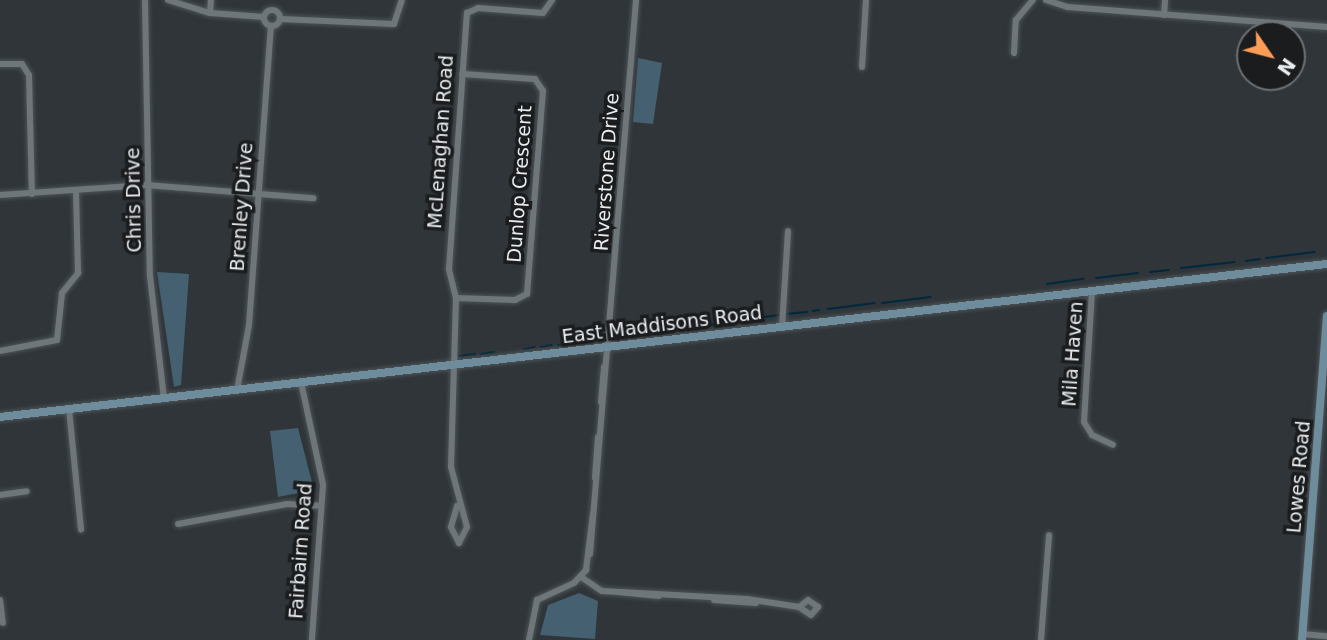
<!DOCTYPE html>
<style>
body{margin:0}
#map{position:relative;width:1327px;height:640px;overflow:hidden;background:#2f3539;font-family:"DejaVu Sans",sans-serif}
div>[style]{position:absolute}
.green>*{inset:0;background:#456070}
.stream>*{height:2px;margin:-1px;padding:0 1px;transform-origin:1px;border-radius:1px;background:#00293d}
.roads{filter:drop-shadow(0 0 2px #4d5356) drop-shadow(0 0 2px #4d5356)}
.street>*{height:6px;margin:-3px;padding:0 3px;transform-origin:3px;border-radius:3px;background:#6f767a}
.street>.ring{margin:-3px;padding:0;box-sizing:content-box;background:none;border:6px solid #6f767a;border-radius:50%}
.secondary>*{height:8px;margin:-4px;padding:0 4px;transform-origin:4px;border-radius:4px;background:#6e8c9c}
span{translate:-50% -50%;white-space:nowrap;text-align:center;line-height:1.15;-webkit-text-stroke:7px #1a1c1e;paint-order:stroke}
.street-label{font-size:19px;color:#e8ecef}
.north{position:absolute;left:1236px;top:21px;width:70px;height:70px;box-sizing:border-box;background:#1a1c1e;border:2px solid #6c6f72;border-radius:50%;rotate:125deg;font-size:19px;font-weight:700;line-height:28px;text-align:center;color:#e8ecef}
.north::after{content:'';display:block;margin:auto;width:24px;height:32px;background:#fd9d55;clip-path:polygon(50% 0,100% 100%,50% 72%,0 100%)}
</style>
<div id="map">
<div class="green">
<div style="clip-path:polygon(638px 58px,662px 63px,653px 124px,633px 122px)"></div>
<div style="clip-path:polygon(157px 272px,189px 274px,181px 385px,174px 387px)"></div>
<div style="clip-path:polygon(298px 428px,314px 490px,278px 497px,270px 431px)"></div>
<div style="clip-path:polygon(579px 593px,598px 601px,595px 639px,540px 635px,548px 605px)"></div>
</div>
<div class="stream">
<div style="left:1266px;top:258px;width:49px;rotate:-7deg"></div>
<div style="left:1246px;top:261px;width:14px;rotate:-8deg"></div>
<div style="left:1181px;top:268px;width:54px;rotate:-6.3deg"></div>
<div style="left:1150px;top:272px;width:19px;rotate:-6deg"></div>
<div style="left:1096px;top:278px;width:42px;rotate:-6.8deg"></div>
<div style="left:1047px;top:284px;width:37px;rotate:-8deg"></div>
<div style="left:882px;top:303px;width:49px;rotate:-7deg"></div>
<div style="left:828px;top:309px;width:47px;rotate:-7.3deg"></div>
<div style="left:813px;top:311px;width:6px;rotate:-9deg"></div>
<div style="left:785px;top:314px;width:22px;rotate:-5deg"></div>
<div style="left:732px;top:321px;width:47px;rotate:-7.3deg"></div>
<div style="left:711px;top:325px;width:16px;rotate:-14deg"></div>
<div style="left:580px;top:342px;width:15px;rotate:-8deg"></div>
<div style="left:558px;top:345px;width:12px;rotate:-9deg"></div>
<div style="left:541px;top:347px;width:11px;rotate:-10deg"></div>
<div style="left:524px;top:349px;width:11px;rotate:-10deg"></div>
<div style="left:481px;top:354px;width:13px;rotate:-9deg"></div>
<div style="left:459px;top:356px;width:16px;rotate:-7deg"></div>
</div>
<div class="roads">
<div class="street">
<div style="left:145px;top:0;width:276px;rotate:89deg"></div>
<div style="left:150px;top:276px;width:123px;rotate:83.5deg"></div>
<div style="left:168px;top:0;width:44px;rotate:17.2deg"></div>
<div style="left:210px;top:13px;width:54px;rotate:4.2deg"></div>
<div style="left:1046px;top:0;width:23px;rotate:18deg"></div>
<div style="left:1068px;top:7px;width:260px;rotate:4.4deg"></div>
<div class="ring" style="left:264px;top:10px;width:10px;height:10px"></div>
<div style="left:210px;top:13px;width:13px;rotate:-86deg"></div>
<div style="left:1164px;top:15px;width:15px;rotate:-86deg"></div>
<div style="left:280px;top:19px;width:114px;rotate:2.5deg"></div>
<div style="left:394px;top:24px;width:25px;rotate:-72deg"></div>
<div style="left:1014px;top:53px;width:33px;rotate:-87deg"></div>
<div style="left:1016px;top:20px;width:26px;rotate:-50deg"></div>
<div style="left:0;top:64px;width:22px"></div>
<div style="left:22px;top:64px;width:13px;rotate:58deg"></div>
<div style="left:29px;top:75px;width:119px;rotate:88.6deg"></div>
<div style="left:862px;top:67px;width:67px;rotate:-86.6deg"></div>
<div style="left:0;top:195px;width:146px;rotate:-3.9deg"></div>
<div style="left:146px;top:185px;width:168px;rotate:4.5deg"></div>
<div style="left:1092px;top:291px;width:131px;rotate:93.5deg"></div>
<div style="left:1084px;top:422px;width:15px;rotate:58deg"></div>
<div style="left:1092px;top:435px;width:23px;rotate:25deg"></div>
<div style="left:456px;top:298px;width:30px;rotate:-104deg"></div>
<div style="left:449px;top:269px;width:257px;rotate:-86deg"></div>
<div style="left:467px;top:13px;width:12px;rotate:-24deg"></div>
<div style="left:478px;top:8px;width:65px;rotate:4.4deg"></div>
<div style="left:543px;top:13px;width:16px;rotate:-55deg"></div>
<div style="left:456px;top:298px;width:59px;rotate:1.9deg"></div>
<div style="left:515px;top:300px;width:13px;rotate:-27deg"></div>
<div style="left:527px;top:294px;width:204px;rotate:-85.5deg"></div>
<div style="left:543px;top:91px;width:14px;rotate:-124deg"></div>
<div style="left:535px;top:79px;width:73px;rotate:-176.1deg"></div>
<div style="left:456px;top:298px;width:169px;rotate:91.7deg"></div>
<div style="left:451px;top:467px;width:62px;rotate:75.1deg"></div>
<div style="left:467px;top:527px;width:18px;rotate:117deg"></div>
<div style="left:459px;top:543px;width:18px;rotate:-117deg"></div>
<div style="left:451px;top:527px;width:22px;rotate:-74deg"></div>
<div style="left:782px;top:327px;width:96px;rotate:-86.4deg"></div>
<div style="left:0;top:351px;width:58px;rotate:-10.9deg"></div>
<div style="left:57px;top:340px;width:47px;rotate:-83.9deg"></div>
<div style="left:62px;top:293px;width:26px;rotate:-51deg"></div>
<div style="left:78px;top:273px;width:81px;rotate:-91.4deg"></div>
<div style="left:301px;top:382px;width:105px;rotate:77.9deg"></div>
<div style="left:323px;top:485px;width:155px;rotate:94.1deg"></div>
<div style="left:237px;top:390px;width:66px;rotate:-79.5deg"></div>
<div style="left:249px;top:325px;width:300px;rotate:-85.8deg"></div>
<div style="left:601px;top:402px;width:35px;rotate:-85deg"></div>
<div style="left:69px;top:409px;width:121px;rotate:84.3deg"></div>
<div style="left:595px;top:478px;width:41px;rotate:-85.8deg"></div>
<div style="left:0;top:495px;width:27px;rotate:-8deg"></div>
<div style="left:178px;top:524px;width:111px;rotate:-10.4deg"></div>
<div style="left:287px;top:504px;width:34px;rotate:3deg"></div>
<div style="left:590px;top:554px;width:556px;rotate:-85.25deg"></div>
<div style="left:581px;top:577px;width:25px;rotate:34deg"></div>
<div style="left:602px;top:591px;width:145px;rotate:3.2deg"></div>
<div style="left:747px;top:599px;width:53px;rotate:8.7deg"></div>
<div style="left:799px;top:607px;width:14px;rotate:34deg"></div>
<div style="left:811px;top:615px;width:11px;rotate:-49deg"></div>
<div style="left:818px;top:607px;width:12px;rotate:-145deg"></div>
<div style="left:808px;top:600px;width:11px;rotate:142deg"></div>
<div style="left:618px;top:592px;width:41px;rotate:5.6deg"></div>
<div style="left:0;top:600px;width:23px;rotate:83deg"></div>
<div style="left:714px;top:600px;width:42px;rotate:4.1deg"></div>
<div style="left:1302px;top:634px;width:25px;rotate:5deg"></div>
<div style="left:529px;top:640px;width:41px;rotate:-78.7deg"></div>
<div style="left:537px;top:600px;width:41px;rotate:-24.7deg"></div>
<div style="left:574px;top:583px;width:18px;rotate:-47deg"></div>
<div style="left:586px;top:570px;width:56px;rotate:-82.9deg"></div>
<div style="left:1041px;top:640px;width:105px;rotate:-85.6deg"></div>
</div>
<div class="secondary">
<div style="left:0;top:417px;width:1336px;rotate:-6.58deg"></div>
<div style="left:1302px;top:640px;width:325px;rotate:-85.6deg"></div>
</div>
</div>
<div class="street-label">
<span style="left:441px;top:142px;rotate:-86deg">McLenaghan Road</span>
<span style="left:607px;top:172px;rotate:-86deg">Riverstone Drive</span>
<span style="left:520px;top:184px;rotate:-86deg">Dunlop Crescent</span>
<span style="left:134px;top:200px;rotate:-91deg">Chris Drive</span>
<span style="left:242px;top:207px;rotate:-86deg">Brenley Drive</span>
<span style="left:662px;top:325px;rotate:-7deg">East Maddisons Road</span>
<span style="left:1073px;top:354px;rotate:-86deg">Mila Haven</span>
<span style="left:1299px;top:477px;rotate:-85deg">Lowes Road</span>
<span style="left:301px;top:551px;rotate:-86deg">Fairbairn Road</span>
</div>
<div class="north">N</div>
</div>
